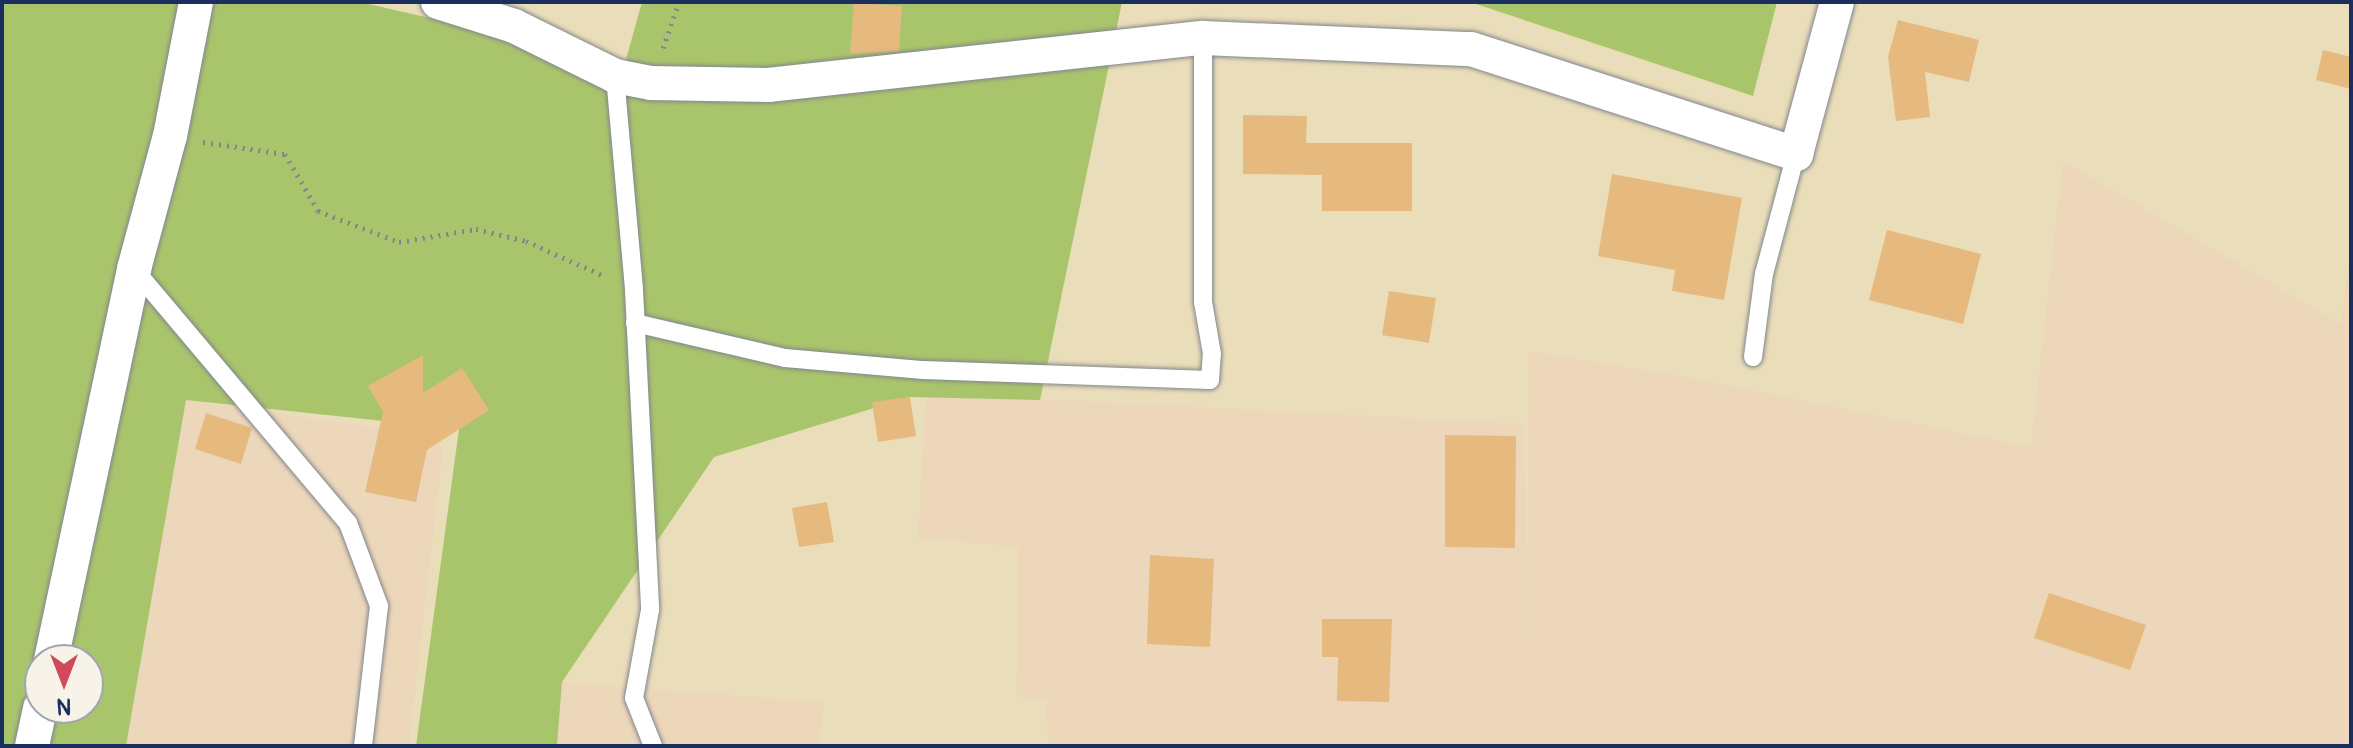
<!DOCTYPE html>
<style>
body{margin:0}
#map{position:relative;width:2353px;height:748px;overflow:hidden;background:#eaddb9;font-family:Pangolin,sans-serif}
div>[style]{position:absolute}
.built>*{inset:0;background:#edd7bb}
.green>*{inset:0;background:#a9c56c}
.building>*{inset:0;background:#e6ba7e}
.path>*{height:5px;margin-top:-2.5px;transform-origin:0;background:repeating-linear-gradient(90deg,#82868c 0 2px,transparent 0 8px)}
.roads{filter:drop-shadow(0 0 2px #82868c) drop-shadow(0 0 2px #82868c)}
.lane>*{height:18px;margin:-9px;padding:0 9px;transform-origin:9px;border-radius:9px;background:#fff}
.street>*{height:34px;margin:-17px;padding:0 17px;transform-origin:17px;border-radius:17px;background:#fff}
span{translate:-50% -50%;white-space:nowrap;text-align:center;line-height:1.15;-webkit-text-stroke:6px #f7f3e8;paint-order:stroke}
.frame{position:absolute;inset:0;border:4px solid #1b2f5e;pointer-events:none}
.north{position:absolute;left:24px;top:644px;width:80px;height:80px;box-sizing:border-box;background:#f7f3e8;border:2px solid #9fa5b1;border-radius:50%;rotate:180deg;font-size:22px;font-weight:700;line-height:32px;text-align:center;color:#1b2f5e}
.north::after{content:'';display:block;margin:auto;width:28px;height:36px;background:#d1495b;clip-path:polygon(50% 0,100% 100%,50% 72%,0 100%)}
</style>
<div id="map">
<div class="built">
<div style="clip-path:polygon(2063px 161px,2341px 324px,2351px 242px,2351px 746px,1048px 746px,1046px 701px,1017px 697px,1018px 547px,918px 538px,926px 393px,1524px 424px,1529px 641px,1528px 351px,1691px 378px,2031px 447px)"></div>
<div style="clip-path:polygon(186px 400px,383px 429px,387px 433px,443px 447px,409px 746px,126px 746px)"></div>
<div style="clip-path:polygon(562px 682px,824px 702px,819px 746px,557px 746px)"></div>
</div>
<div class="green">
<div style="clip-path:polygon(evenodd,2px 2px,360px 2px,625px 63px,642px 2px,1122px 2px,1040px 400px,910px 397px,714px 457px,562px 682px,557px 746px,416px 746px,459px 429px,186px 400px,126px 746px,2px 746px,2px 2px,40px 660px,88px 660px,88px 708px,40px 708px,40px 660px)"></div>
<div style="clip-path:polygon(1470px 2px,1777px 2px,1753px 96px)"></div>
</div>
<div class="building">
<div style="clip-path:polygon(854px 3px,902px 6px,899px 51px,850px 54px)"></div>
<div style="clip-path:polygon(1898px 20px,1979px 40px,1969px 82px,1925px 72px,1930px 117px,1896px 121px,1888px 57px)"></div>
<div style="clip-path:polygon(2323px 50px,2351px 57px,2351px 89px,2316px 80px)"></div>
<div style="clip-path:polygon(1243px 115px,1307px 116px,1306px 143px,1412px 143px,1412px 211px,1322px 211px,1322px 175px,1243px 174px)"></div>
<div style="clip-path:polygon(1612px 174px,1742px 198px,1724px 300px,1672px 291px,1675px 270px,1598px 256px)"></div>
<div style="clip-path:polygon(1887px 230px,1981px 254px,1963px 324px,1869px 300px)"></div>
<div style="clip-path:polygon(1389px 291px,1436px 298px,1429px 343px,1382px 335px)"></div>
<div style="clip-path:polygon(423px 355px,423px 393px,462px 368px,489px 410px,427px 450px,416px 502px,365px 492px,383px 412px,368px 386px)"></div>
<div style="clip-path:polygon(910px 397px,916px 436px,878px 442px,872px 402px)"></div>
<div style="clip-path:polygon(206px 413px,252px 428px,241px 464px,195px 449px)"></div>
<div style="clip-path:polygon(1445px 435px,1516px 436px,1515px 548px,1445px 547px)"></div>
<div style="clip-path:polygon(827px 502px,834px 542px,799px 547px,792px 508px)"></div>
<div style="clip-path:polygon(1150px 555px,1214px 559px,1210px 647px,1147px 644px)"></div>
<div style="clip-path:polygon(2049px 593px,2146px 625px,2130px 670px,2034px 638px)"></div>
<div style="clip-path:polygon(1322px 619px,1392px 619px,1389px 702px,1337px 701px,1338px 657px,1322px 657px)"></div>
</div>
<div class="path">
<div style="left:663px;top:48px;width:49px;rotate:-70.8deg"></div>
<div style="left:203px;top:142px;width:83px;rotate:8.3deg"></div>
<div style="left:285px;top:154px;width:66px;rotate:59.9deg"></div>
<div style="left:318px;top:211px;width:87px;rotate:20.9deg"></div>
<div style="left:399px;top:242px;width:78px;rotate:-9.6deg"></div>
<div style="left:476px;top:229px;width:51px;rotate:13.5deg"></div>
<div style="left:526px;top:241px;width:85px;rotate:24.2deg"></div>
</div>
<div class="roads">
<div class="lane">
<div style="left:615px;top:76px;width:215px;rotate:84.9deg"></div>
<div style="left:634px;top:290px;width:320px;rotate:87.1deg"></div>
<div style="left:650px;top:610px;width:89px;rotate:100.3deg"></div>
<div style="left:634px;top:698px;width:52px;rotate:68.4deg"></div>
<div style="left:134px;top:269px;width:332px;rotate:49.9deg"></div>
<div style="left:348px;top:523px;width:89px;rotate:69.5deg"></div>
<div style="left:379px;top:606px;width:141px;rotate:96.5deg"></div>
<div style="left:635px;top:323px;width:154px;rotate:13.1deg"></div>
<div style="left:785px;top:358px;width:139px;rotate:5deg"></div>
<div style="left:923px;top:370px;width:287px;rotate:2deg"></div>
<div style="left:1210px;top:380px;width:26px;rotate:-86deg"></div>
<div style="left:1212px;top:354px;width:53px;rotate:-99.8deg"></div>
<div style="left:1203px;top:302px;width:264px;rotate:-90deg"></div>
<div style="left:1753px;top:357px;width:84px;rotate:-82.5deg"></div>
<div style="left:1764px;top:274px;width:124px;rotate:-75.1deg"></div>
</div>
<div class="street">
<div style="left:438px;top:2px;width:80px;rotate:17.5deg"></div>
<div style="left:514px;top:26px;width:113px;rotate:26.3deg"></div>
<div style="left:615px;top:76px;width:36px;rotate:11deg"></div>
<div style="left:650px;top:83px;width:118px;rotate:1deg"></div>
<div style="left:768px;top:85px;width:438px;rotate:-6.2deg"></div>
<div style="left:1203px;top:38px;width:268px;rotate:2.4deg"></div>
<div style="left:1471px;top:49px;width:342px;rotate:17.9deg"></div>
<div style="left:1796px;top:154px;width:157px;rotate:-74.9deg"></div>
<div style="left:51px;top:660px;width:400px;rotate:-78deg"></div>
<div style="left:134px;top:269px;width:138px;rotate:-74.9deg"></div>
<div style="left:170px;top:136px;width:136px;rotate:-79deg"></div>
<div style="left:32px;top:746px;width:39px;rotate:-78deg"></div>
</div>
</div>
<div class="frame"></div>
<div class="north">N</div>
</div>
